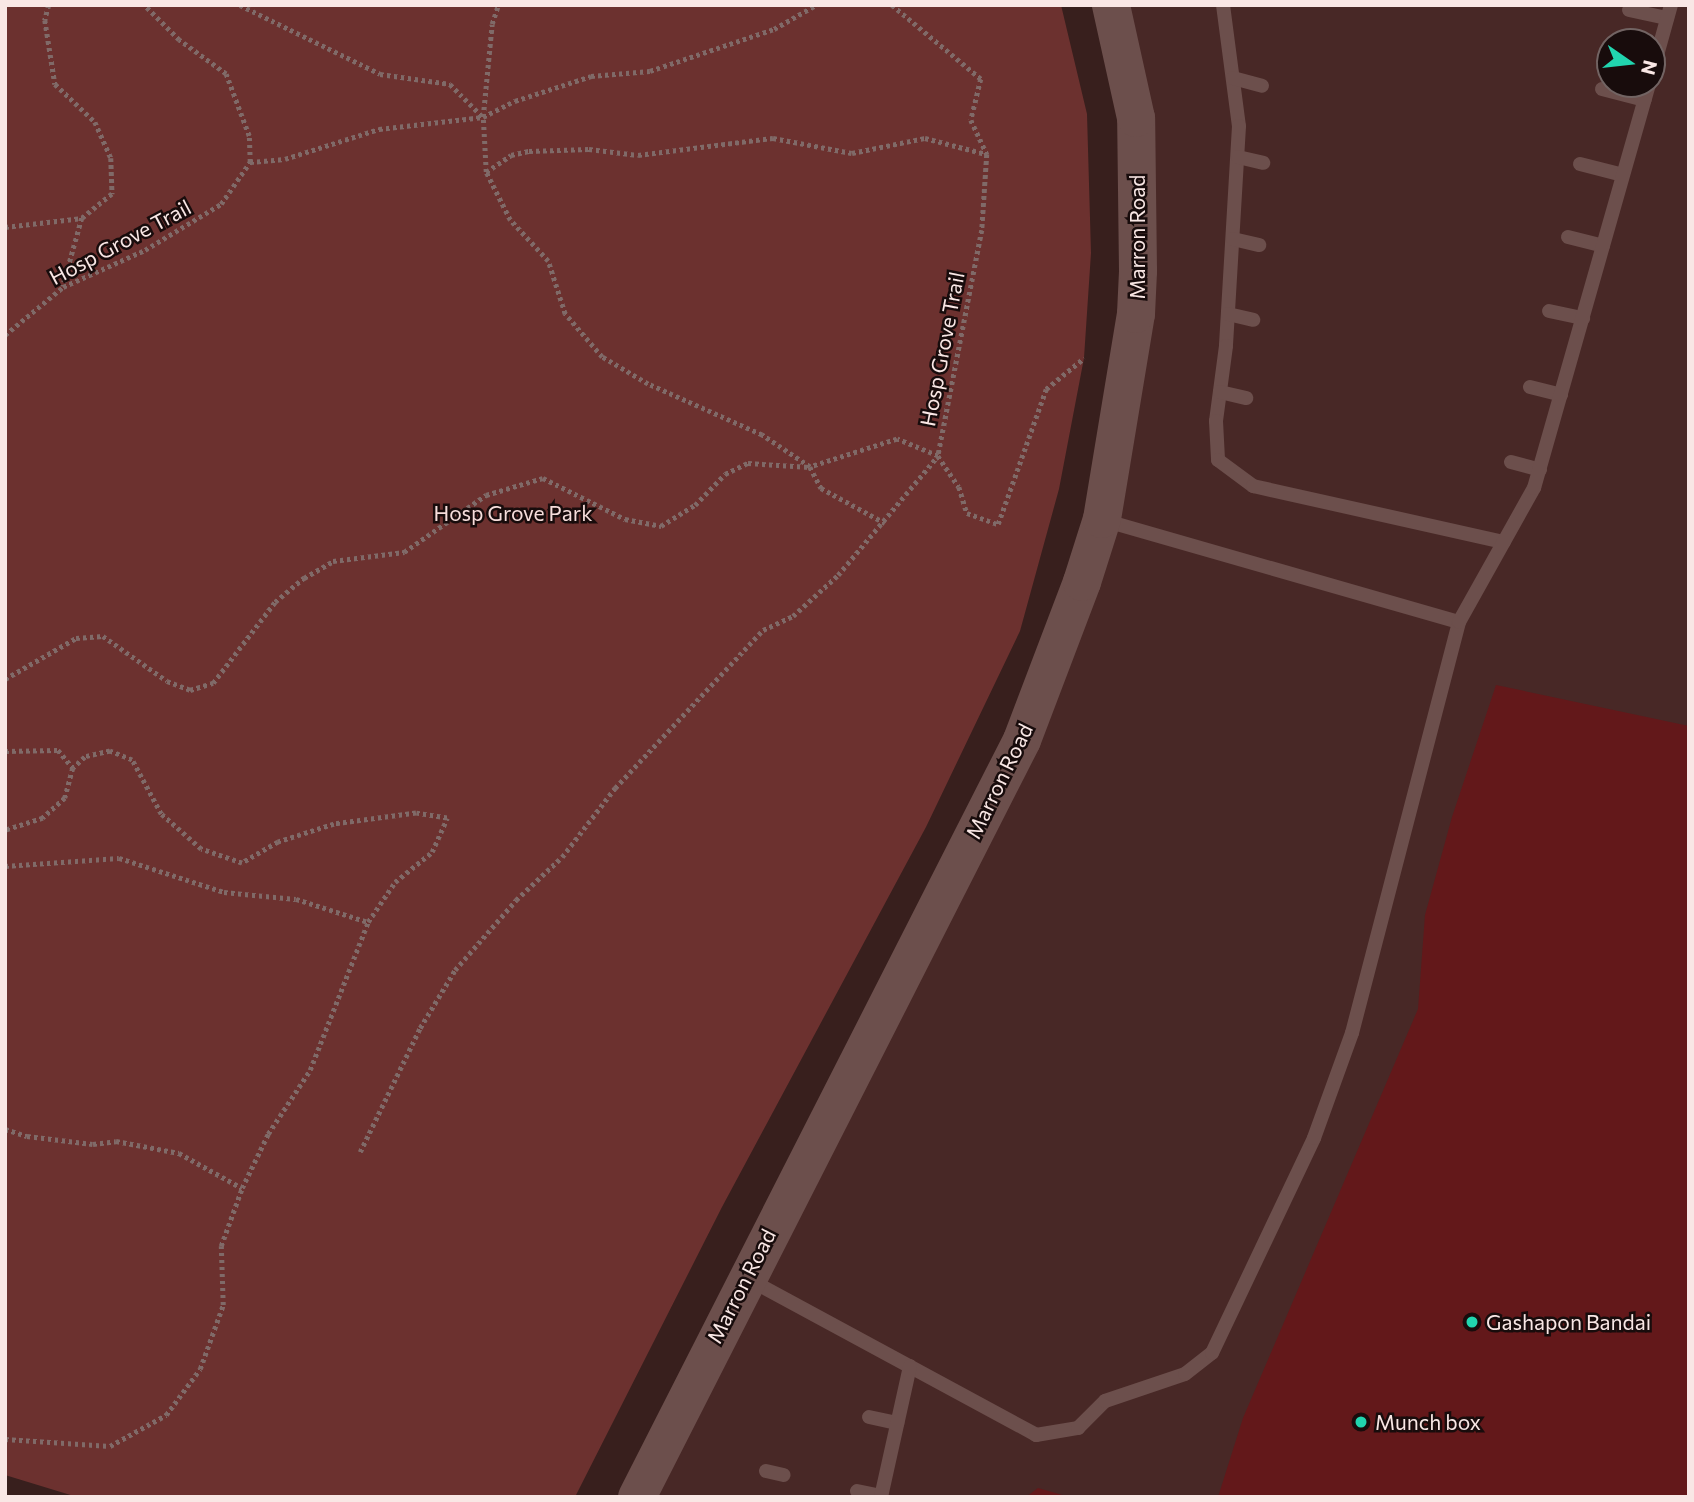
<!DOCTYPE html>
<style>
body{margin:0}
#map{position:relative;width:1694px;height:1502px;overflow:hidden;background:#381f1d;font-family:Commissioner,sans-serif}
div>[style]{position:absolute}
.built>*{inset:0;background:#482826}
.green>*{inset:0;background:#6c312f}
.building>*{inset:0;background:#63181a}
.path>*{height:4.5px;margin-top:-2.25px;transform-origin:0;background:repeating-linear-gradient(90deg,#806a68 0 3.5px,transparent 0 7px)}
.lane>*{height:14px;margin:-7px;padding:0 7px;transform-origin:7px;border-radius:7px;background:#6c4f4c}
.secondary>*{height:38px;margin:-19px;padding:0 19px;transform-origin:19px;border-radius:19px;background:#6c4f4c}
.dots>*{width:19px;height:19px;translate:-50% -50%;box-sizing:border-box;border:4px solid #180c0c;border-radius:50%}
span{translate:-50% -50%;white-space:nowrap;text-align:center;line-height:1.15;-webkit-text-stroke:5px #180c0c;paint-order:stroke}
.street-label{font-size:21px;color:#f9e7e5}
.park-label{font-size:21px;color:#f6dddb}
.poi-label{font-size:21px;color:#f9e7e5}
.left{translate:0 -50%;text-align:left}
.frame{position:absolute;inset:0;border:7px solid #f9e7e5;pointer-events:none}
.north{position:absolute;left:1596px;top:28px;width:70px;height:70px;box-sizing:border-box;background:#180c0c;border:2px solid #726463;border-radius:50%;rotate:104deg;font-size:19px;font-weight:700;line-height:28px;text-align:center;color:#f9e7e5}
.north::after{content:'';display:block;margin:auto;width:24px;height:32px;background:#21d5af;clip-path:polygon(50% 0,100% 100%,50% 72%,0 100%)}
</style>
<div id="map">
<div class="built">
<div style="clip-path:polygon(evenodd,1115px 5px,1689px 5px,1689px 1497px,637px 1497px,1014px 755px,1125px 411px,1115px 5px,1610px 42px,1652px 42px,1652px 84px,1610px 84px,1610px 42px)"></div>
</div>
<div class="green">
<div style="clip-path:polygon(5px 5px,1061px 5px,1087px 114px,1091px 253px,1084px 358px,1059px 489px,1020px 631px,926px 827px,722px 1207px,575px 1497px,77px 1497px,5px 1475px)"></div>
</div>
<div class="building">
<div style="clip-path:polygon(1496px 685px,1689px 726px,1689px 1497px,1218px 1497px,1243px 1418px,1418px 1009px,1425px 915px,1452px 817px)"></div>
<div style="clip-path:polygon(1038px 1488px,1066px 1496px,1066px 1497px,1026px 1497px)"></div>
</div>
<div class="path">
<div style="left:49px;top:5px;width:16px;rotate:105deg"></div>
<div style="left:45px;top:20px;width:65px;rotate:81.1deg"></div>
<div style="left:55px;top:84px;width:55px;rotate:43.5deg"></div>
<div style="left:95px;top:122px;width:39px;rotate:66deg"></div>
<div style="left:111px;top:158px;width:36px;rotate:88deg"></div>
<div style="left:112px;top:194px;width:38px;rotate:141deg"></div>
<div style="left:82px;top:218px;width:71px;rotate:105.6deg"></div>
<div style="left:240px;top:5px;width:156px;rotate:26.2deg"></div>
<div style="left:380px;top:74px;width:71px;rotate:8.1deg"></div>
<div style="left:450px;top:84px;width:47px;rotate:45deg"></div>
<div style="left:483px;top:117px;width:93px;rotate:-84.5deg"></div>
<div style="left:492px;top:24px;width:20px;rotate:-72deg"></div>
<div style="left:892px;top:5px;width:116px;rotate:39.7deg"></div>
<div style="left:981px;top:79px;width:42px;rotate:103.7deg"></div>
<div style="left:971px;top:120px;width:38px;rotate:65deg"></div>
<div style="left:987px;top:154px;width:76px;rotate:93.8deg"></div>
<div style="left:982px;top:230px;width:230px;rotate:101deg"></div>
<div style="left:938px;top:456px;width:37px;rotate:56deg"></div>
<div style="left:959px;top:487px;width:27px;rotate:73deg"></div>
<div style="left:967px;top:513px;width:33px;rotate:20deg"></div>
<div style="left:998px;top:524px;width:143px;rotate:-70.4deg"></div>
<div style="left:1046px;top:389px;width:49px;rotate:-39.2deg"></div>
<div style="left:250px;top:162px;width:35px;rotate:-5deg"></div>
<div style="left:285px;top:159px;width:99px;rotate:-17.7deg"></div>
<div style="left:379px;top:129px;width:105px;rotate:-6.6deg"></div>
<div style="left:483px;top:117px;width:36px;rotate:-27deg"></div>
<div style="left:515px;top:101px;width:80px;rotate:-18.2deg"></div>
<div style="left:591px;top:76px;width:59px;rotate:-4.8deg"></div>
<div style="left:650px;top:71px;width:131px;rotate:-18.7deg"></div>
<div style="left:774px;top:29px;width:48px;rotate:-29.7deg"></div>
<div style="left:486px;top:172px;width:30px;rotate:-34deg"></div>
<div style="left:511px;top:155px;width:18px;rotate:-13deg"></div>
<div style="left:529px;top:151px;width:60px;rotate:-1.9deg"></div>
<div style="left:589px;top:149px;width:49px;rotate:7deg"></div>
<div style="left:638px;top:155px;width:136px;rotate:-7.2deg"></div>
<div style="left:773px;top:138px;width:80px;rotate:10.8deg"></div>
<div style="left:852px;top:153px;width:75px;rotate:-11.6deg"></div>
<div style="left:925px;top:138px;width:63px;rotate:14.7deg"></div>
<div style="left:5px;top:227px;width:78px;rotate:-6.7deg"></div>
<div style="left:5px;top:335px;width:75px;rotate:-39.6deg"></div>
<div style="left:63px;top:287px;width:90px;rotate:-24.3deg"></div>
<div style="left:145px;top:250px;width:89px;rotate:-31.2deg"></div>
<div style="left:221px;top:204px;width:51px;rotate:-55.4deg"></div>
<div style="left:250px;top:162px;width:26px;rotate:-92deg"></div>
<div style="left:249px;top:136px;width:66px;rotate:-110.4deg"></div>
<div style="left:226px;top:74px;width:58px;rotate:-144.1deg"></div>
<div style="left:179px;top:40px;width:49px;rotate:-135deg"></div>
<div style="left:5px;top:679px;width:82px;rotate:-30deg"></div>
<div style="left:76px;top:638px;width:27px;rotate:-4deg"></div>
<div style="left:103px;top:636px;width:78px;rotate:35.1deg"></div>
<div style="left:167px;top:681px;width:25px;rotate:21deg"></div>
<div style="left:190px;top:690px;width:24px;rotate:-17deg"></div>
<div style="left:213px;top:683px;width:102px;rotate:-52.6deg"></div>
<div style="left:275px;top:602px;width:38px;rotate:-40deg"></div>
<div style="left:304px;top:578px;width:34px;rotate:-30deg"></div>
<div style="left:333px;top:561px;width:72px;rotate:-7.2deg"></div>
<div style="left:404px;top:552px;width:100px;rotate:-34.8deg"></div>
<div style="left:486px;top:495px;width:59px;rotate:-16.6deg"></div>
<div style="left:543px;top:478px;width:92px;rotate:26.6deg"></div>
<div style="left:625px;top:519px;width:37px;rotate:11deg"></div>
<div style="left:661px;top:526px;width:40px;rotate:-32deg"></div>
<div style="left:695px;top:505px;width:43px;rotate:-45.9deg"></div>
<div style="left:725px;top:474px;width:25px;rotate:-26deg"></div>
<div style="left:748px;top:463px;width:62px;rotate:3.7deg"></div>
<div style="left:810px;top:467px;width:24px;rotate:62deg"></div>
<div style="left:821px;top:488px;width:73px;rotate:28.7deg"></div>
<div style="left:5px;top:751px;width:53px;rotate:-1.1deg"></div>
<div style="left:58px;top:750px;width:23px;rotate:50deg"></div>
<div style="left:73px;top:768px;width:31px;rotate:105deg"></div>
<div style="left:65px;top:798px;width:30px;rotate:138deg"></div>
<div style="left:43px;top:818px;width:40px;rotate:162deg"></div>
<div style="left:5px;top:866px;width:114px;rotate:-4deg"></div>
<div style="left:119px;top:858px;width:110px;rotate:17.9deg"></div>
<div style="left:224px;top:892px;width:72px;rotate:5.6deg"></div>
<div style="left:296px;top:899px;width:76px;rotate:17.7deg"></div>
<div style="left:5px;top:1129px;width:23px;rotate:18deg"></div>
<div style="left:27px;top:1136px;width:66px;rotate:6.9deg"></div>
<div style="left:93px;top:1144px;width:23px;rotate:-7deg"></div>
<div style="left:116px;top:1141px;width:64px;rotate:10.8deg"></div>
<div style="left:179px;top:1153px;width:72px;rotate:29.1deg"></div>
<div style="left:360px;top:1152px;width:138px;rotate:-64.2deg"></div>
<div style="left:420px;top:1028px;width:68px;rotate:-58.9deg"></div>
<div style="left:455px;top:970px;width:93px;rotate:-48.9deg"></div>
<div style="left:516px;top:900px;width:63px;rotate:-43.1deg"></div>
<div style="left:562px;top:857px;width:87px;rotate:-52.5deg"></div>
<div style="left:615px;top:788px;width:216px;rotate:-46.9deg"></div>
<div style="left:763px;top:630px;width:33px;rotate:-25deg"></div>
<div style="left:793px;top:616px;width:61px;rotate:-42.3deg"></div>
<div style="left:838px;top:575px;width:155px;rotate:-50deg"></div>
<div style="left:938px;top:456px;width:44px;rotate:-157.5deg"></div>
<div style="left:897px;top:439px;width:91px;rotate:162.2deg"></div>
<div style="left:810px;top:467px;width:58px;rotate:-146.3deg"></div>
<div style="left:762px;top:435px;width:125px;rotate:-155.9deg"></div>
<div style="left:648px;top:384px;width:53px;rotate:-149.6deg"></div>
<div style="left:602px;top:357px;width:57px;rotate:-130.7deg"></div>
<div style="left:565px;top:314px;width:56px;rotate:-107.8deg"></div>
<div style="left:548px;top:261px;width:56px;rotate:-132.8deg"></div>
<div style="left:510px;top:220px;width:54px;rotate:-116.6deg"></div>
<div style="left:486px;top:172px;width:55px;rotate:-93.1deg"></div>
<div style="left:5px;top:1439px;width:105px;rotate:3.8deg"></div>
<div style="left:110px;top:1446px;width:64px;rotate:-29deg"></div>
<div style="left:166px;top:1415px;width:57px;rotate:-53.5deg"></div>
<div style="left:200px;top:1369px;width:68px;rotate:-70.2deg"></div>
<div style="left:223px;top:1305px;width:59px;rotate:-91.9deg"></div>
<div style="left:221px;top:1246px;width:62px;rotate:-70.1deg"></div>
<div style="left:242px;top:1188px;width:60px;rotate:-64.3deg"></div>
<div style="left:268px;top:1134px;width:77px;rotate:-56.7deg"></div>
<div style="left:310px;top:1070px;width:159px;rotate:-68.6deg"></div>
<div style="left:368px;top:922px;width:48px;rotate:-56deg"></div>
<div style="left:395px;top:882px;width:48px;rotate:-39deg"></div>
<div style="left:432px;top:852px;width:37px;rotate:-66deg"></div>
<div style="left:447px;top:818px;width:31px;rotate:-171deg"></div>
<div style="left:416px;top:813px;width:83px;rotate:172.4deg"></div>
<div style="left:334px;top:824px;width:59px;rotate:162.2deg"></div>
<div style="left:278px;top:842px;width:42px;rotate:149.7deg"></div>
<div style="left:242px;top:863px;width:43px;rotate:-161.1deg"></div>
<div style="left:201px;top:849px;width:53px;rotate:-138.8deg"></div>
<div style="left:161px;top:814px;width:61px;rotate:-118.2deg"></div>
<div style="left:132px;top:760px;width:24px;rotate:-158deg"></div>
<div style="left:110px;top:751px;width:26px;rotate:167deg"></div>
<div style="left:85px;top:757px;width:16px;rotate:137deg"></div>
</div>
<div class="lane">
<div style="left:1223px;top:5px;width:122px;rotate:82.5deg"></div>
<div style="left:1239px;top:126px;width:220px;rotate:93.4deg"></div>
<div style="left:1226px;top:346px;width:76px;rotate:97.6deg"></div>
<div style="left:1216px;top:421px;width:39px;rotate:87deg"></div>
<div style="left:1218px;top:460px;width:44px;rotate:36.6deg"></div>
<div style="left:1253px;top:486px;width:257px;rotate:12.6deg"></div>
<div style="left:1629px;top:10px;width:39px;rotate:12deg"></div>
<div style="left:1652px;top:73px;width:71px;rotate:-74.4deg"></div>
<div style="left:1233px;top:78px;width:30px;rotate:15deg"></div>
<div style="left:1602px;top:89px;width:44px;rotate:14.3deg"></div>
<div style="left:1238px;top:157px;width:26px;rotate:13deg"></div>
<div style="left:1580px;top:164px;width:44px;rotate:14.3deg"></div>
<div style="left:1568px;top:237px;width:36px;rotate:14deg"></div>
<div style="left:1233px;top:239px;width:27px;rotate:13deg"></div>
<div style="left:1549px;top:311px;width:35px;rotate:12deg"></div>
<div style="left:1228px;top:314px;width:26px;rotate:13deg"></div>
<div style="left:1530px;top:387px;width:32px;rotate:14deg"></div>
<div style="left:1220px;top:392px;width:27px;rotate:13deg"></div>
<div style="left:1511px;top:462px;width:30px;rotate:15deg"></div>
<div style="left:1103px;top:520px;width:370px;rotate:16deg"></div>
<div style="left:748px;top:1279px;width:328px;rotate:28.4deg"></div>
<div style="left:1036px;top:1435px;width:43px;rotate:-9.5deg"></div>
<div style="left:1078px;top:1428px;width:38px;rotate:-45deg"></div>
<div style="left:1105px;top:1401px;width:84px;rotate:-18.6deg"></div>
<div style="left:1185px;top:1374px;width:34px;rotate:-38deg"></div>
<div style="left:1212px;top:1353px;width:238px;rotate:-64.6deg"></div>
<div style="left:1314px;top:1138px;width:112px;rotate:-70.1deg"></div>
<div style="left:1352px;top:1033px;width:425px;rotate:-75.4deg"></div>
<div style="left:1459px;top:622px;width:154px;rotate:-60.8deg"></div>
<div style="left:1534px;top:488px;width:420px;rotate:-74.1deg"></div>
<div style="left:869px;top:1417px;width:29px;rotate:12deg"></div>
<div style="left:766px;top:1471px;width:18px;rotate:13deg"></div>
<div style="left:857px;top:1491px;width:25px;rotate:12deg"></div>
<div style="left:881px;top:1497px;width:134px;rotate:-77.5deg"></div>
</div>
<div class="secondary">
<div style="left:637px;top:1497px;width:849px;rotate:-63.04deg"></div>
<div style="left:1022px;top:740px;width:169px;rotate:-69.2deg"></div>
<div style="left:1082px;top:582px;width:66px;rotate:-72.4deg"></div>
<div style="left:1102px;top:519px;width:208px;rotate:-80.6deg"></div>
<div style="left:1136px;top:314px;width:43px;rotate:-87.3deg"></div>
<div style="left:1138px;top:271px;width:153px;rotate:-90.7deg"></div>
<div style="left:1136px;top:118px;width:116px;rotate:-102.5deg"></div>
</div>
<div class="dots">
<div style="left:1472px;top:1322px;background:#21d5af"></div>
<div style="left:1361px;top:1422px;background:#21d5af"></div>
</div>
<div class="street-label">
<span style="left:1137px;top:237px;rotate:-90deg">Marron Road</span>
<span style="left:120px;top:242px;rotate:-28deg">Hosp Grove Trail</span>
<span style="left:942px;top:349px;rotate:-79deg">Hosp Grove Trail</span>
<span style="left:999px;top:781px;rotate:-64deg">Marron Road</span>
<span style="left:741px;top:1286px;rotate:-63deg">Marron Road</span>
</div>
<div class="park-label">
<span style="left:513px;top:513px">Hosp Grove Park</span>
</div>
<div class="poi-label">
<span class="left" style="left:1486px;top:1322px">Gashapon Bandai</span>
<span class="left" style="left:1375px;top:1422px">Munch box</span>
</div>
<div class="frame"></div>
<div class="north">N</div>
</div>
